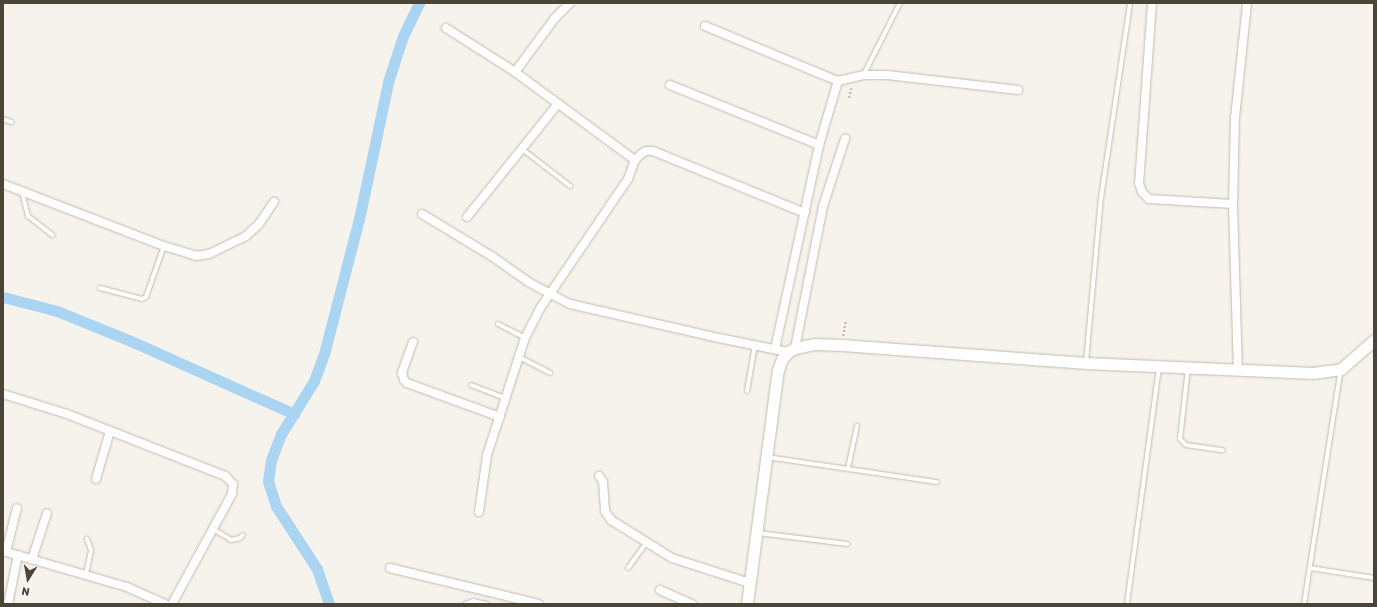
<!DOCTYPE html>
<style>
body{margin:0}
#map{position:relative;width:1377px;height:607px;overflow:hidden;background:#f6f3ec;font-family:Rubik,sans-serif}
div>[style]{position:absolute}
.canal>*{height:11px;margin:-5.5px;padding:0 5.5px;transform-origin:5.5px;border-radius:5.5px;background:#a9d4f2}
.path>*{height:2px;margin-top:-1px;transform-origin:0;background:repeating-linear-gradient(90deg,#c4b79f 0 2px,transparent 0 4px)}
.roads{filter:drop-shadow(0 0 1px #c2bbae) drop-shadow(0 0 1px #c2bbae)}
.service>*{height:4px;margin:-2px;padding:0 2px;transform-origin:2px;border-radius:2px;background:#fff}
.minor>*{height:8px;margin:-4px;padding:0 4px;transform-origin:4px;border-radius:4px;background:#fff}
.tertiary>*{height:11px;margin:-5.5px;padding:0 5.5px;transform-origin:5.5px;border-radius:5.5px;background:#fff}
span{translate:-50% -50%;white-space:nowrap;text-align:center;line-height:1.15;-webkit-text-stroke:3px #fff;paint-order:stroke}
.frame{position:absolute;inset:0;border:4px solid #4b4439;pointer-events:none}
.north{position:absolute;left:8px;top:559px;width:40px;height:40px;-webkit-text-stroke:3px #fff;paint-order:stroke;rotate:191deg;font-size:11px;font-weight:700;line-height:16px;text-align:center;color:#4b4439}
.north::after{content:'';display:block;margin:auto;width:14px;height:18px;background:#4b4439;clip-path:polygon(50% 0,100% 100%,50% 72%,0 100%)}
</style>
<div id="map">
<div class="canal">
<div style="left:3px;top:297px;width:56px;rotate:14.5deg"></div>
<div style="left:57px;top:311px;width:80px;rotate:22.1deg"></div>
<div style="left:131px;top:341px;width:179px;rotate:24.1deg"></div>
<div style="left:329px;top:604px;width:37px;rotate:-109deg"></div>
<div style="left:317px;top:569px;width:75px;rotate:-123.1deg"></div>
<div style="left:276px;top:506px;width:26px;rotate:-108deg"></div>
<div style="left:268px;top:481px;width:21px;rotate:-82deg"></div>
<div style="left:271px;top:460px;width:28px;rotate:-69deg"></div>
<div style="left:281px;top:434px;width:62px;rotate:-58.1deg"></div>
<div style="left:314px;top:381px;width:29px;rotate:-70deg"></div>
<div style="left:324px;top:354px;width:139px;rotate:-75.5deg"></div>
<div style="left:359px;top:219px;width:140px;rotate:-78deg"></div>
<div style="left:388px;top:82px;width:48px;rotate:-71.9deg"></div>
<div style="left:403px;top:36px;width:37px;rotate:-64deg"></div>
</div>
<div class="path">
<div style="left:849px;top:98px;width:11px;rotate:-75deg"></div>
<div style="left:843px;top:336px;width:16px;rotate:-79deg"></div>
</div>
<div class="roads">
<div class="service">
<div style="left:864px;top:74px;width:80px;rotate:-63.1deg"></div>
<div style="left:3px;top:119px;width:9px;rotate:21deg"></div>
<div style="left:522px;top:149px;width:61px;rotate:37.6deg"></div>
<div style="left:22px;top:192px;width:25px;rotate:76deg"></div>
<div style="left:28px;top:216px;width:31px;rotate:38deg"></div>
<div style="left:100px;top:288px;width:43px;rotate:14.7deg"></div>
<div style="left:142px;top:299px;width:4px;rotate:-27deg"></div>
<div style="left:146px;top:297px;width:54px;rotate:-70.6deg"></div>
<div style="left:498px;top:324px;width:30px;rotate:27deg"></div>
<div style="left:519px;top:357px;width:35px;rotate:27deg"></div>
<div style="left:1086px;top:362px;width:165px;rotate:-84.8deg"></div>
<div style="left:1101px;top:198px;width:197px;rotate:-81.5deg"></div>
<div style="left:1188px;top:368px;width:71px;rotate:96.4deg"></div>
<div style="left:1180px;top:439px;width:8px;rotate:45deg"></div>
<div style="left:1186px;top:445px;width:37px;rotate:8deg"></div>
<div style="left:471px;top:385px;width:36px;rotate:21deg"></div>
<div style="left:747px;top:391px;width:47px;rotate:-80.1deg"></div>
<div style="left:767px;top:457px;width:172px;rotate:8.4deg"></div>
<div style="left:848px;top:468px;width:43px;rotate:-77.9deg"></div>
<div style="left:213px;top:529px;width:21px;rotate:31deg"></div>
<div style="left:231px;top:540px;width:9px;rotate:-13deg"></div>
<div style="left:240px;top:538px;width:4px;rotate:-45deg"></div>
<div style="left:758px;top:533px;width:90px;rotate:7deg"></div>
<div style="left:628px;top:568px;width:32px;rotate:-54deg"></div>
<div style="left:1310px;top:568px;width:65px;rotate:8.9deg"></div>
<div style="left:86px;top:574px;width:25px;rotate:-78deg"></div>
<div style="left:91px;top:550px;width:12px;rotate:-110deg"></div>
<div style="left:465px;top:604px;width:9px;rotate:-21deg"></div>
<div style="left:473px;top:601px;width:14px;rotate:12deg"></div>
<div style="left:1127px;top:604px;width:240px;rotate:-82.3deg"></div>
<div style="left:1304px;top:604px;width:238px;rotate:-81.1deg"></div>
</div>
<div class="minor">
<div style="left:1152px;top:3px;width:180px;rotate:94.1deg"></div>
<div style="left:1139px;top:183px;width:9px;rotate:72deg"></div>
<div style="left:1142px;top:192px;width:10px;rotate:45deg"></div>
<div style="left:1149px;top:199px;width:84px;rotate:3.4deg"></div>
<div style="left:1233px;top:204px;width:166px;rotate:88.3deg"></div>
<div style="left:705px;top:26px;width:144px;rotate:22.5deg"></div>
<div style="left:838px;top:81px;width:27px;rotate:-13deg"></div>
<div style="left:864px;top:75px;width:23px"></div>
<div style="left:887px;top:75px;width:132px;rotate:6.5deg"></div>
<div style="left:446px;top:28px;width:82px;rotate:32.5deg"></div>
<div style="left:515px;top:72px;width:149px;rotate:36.3deg"></div>
<div style="left:515px;top:72px;width:67px;rotate:-53.5deg"></div>
<div style="left:555px;top:18px;width:21px;rotate:-45deg"></div>
<div style="left:670px;top:85px;width:161px;rotate:21.9deg"></div>
<div style="left:3px;top:184px;width:173px;rotate:21.1deg"></div>
<div style="left:164px;top:246px;width:34px;rotate:17deg"></div>
<div style="left:196px;top:256px;width:13px;rotate:-9deg"></div>
<div style="left:209px;top:254px;width:41px;rotate:-25.9deg"></div>
<div style="left:246px;top:236px;width:18px;rotate:-43deg"></div>
<div style="left:259px;top:224px;width:27px;rotate:-56deg"></div>
<div style="left:1233px;top:204px;width:86px;rotate:-88.7deg"></div>
<div style="left:1235px;top:118px;width:116px;rotate:-84deg"></div>
<div style="left:422px;top:214px;width:83px;rotate:31.2deg"></div>
<div style="left:493px;top:257px;width:45px;rotate:35.1deg"></div>
<div style="left:530px;top:283px;width:45px;rotate:27.7deg"></div>
<div style="left:570px;top:304px;width:153px;rotate:12.9deg"></div>
<div style="left:719px;top:338px;width:70px;rotate:11.5deg"></div>
<div style="left:467px;top:217px;width:145px;rotate:-51.2deg"></div>
<div style="left:413px;top:342px;width:33px;rotate:110deg"></div>
<div style="left:402px;top:373px;width:7px;rotate:74deg"></div>
<div style="left:404px;top:380px;width:4px;rotate:45deg"></div>
<div style="left:407px;top:383px;width:99px;rotate:20.1deg"></div>
<div style="left:795px;top:348px;width:145px;rotate:-78.8deg"></div>
<div style="left:823px;top:206px;width:71px;rotate:-71.8deg"></div>
<div style="left:775px;top:349px;width:209px;rotate:-77.8deg"></div>
<div style="left:819px;top:145px;width:67px;rotate:-73.5deg"></div>
<div style="left:3px;top:394px;width:67px;rotate:17.4deg"></div>
<div style="left:67px;top:414px;width:170px;rotate:21.4deg"></div>
<div style="left:225px;top:476px;width:11px;rotate:45deg"></div>
<div style="left:233px;top:484px;width:10px;rotate:96deg"></div>
<div style="left:232px;top:494px;width:125px;rotate:118.6deg"></div>
<div style="left:599px;top:476px;width:7px;rotate:56deg"></div>
<div style="left:603px;top:482px;width:29px;rotate:86deg"></div>
<div style="left:605px;top:511px;width:11px;rotate:56deg"></div>
<div style="left:611px;top:520px;width:72px;rotate:31.9deg"></div>
<div style="left:672px;top:558px;width:82px;rotate:17.8deg"></div>
<div style="left:96px;top:479px;width:50px;rotate:-73.7deg"></div>
<div style="left:479px;top:512px;width:58px;rotate:-82deg"></div>
<div style="left:487px;top:455px;width:123px;rotate:-72deg"></div>
<div style="left:525px;top:338px;width:35px;rotate:-63deg"></div>
<div style="left:541px;top:307px;width:155px;rotate:-55.8deg"></div>
<div style="left:628px;top:179px;width:20px;rotate:-70deg"></div>
<div style="left:635px;top:160px;width:8px;rotate:-45deg"></div>
<div style="left:641px;top:154px;width:6px;rotate:-31deg"></div>
<div style="left:646px;top:151px;width:7px"></div>
<div style="left:653px;top:151px;width:164px;rotate:22.2deg"></div>
<div style="left:3px;top:551px;width:129px;rotate:16.2deg"></div>
<div style="left:127px;top:587px;width:42px;rotate:24.1deg"></div>
<div style="left:6px;top:552px;width:45px;rotate:-76deg"></div>
<div style="left:32px;top:559px;width:48px;rotate:-71.9deg"></div>
<div style="left:390px;top:568px;width:153px;rotate:13.6deg"></div>
<div style="left:660px;top:590px;width:35px;rotate:24deg"></div>
<div style="left:8px;top:604px;width:50px;rotate:-78.5deg"></div>
</div>
<div class="tertiary">
<div style="left:747px;top:604px;width:236px;rotate:-82.5deg"></div>
<div style="left:778px;top:370px;width:12px;rotate:-70deg"></div>
<div style="left:782px;top:359px;width:9px;rotate:-49deg"></div>
<div style="left:788px;top:352px;width:8px;rotate:-30deg"></div>
<div style="left:795px;top:348px;width:19px;rotate:-12deg"></div>
<div style="left:814px;top:344px;width:28px;rotate:2deg"></div>
<div style="left:842px;top:345px;width:245px;rotate:4.2deg"></div>
<div style="left:1086px;top:363px;width:227px;rotate:2.5deg"></div>
<div style="left:1313px;top:373px;width:28px;rotate:-8deg"></div>
<div style="left:1341px;top:369px;width:44px;rotate:-41.3deg"></div>
</div>
</div>
<div class="frame"></div>
<div class="north">N</div>
</div>
